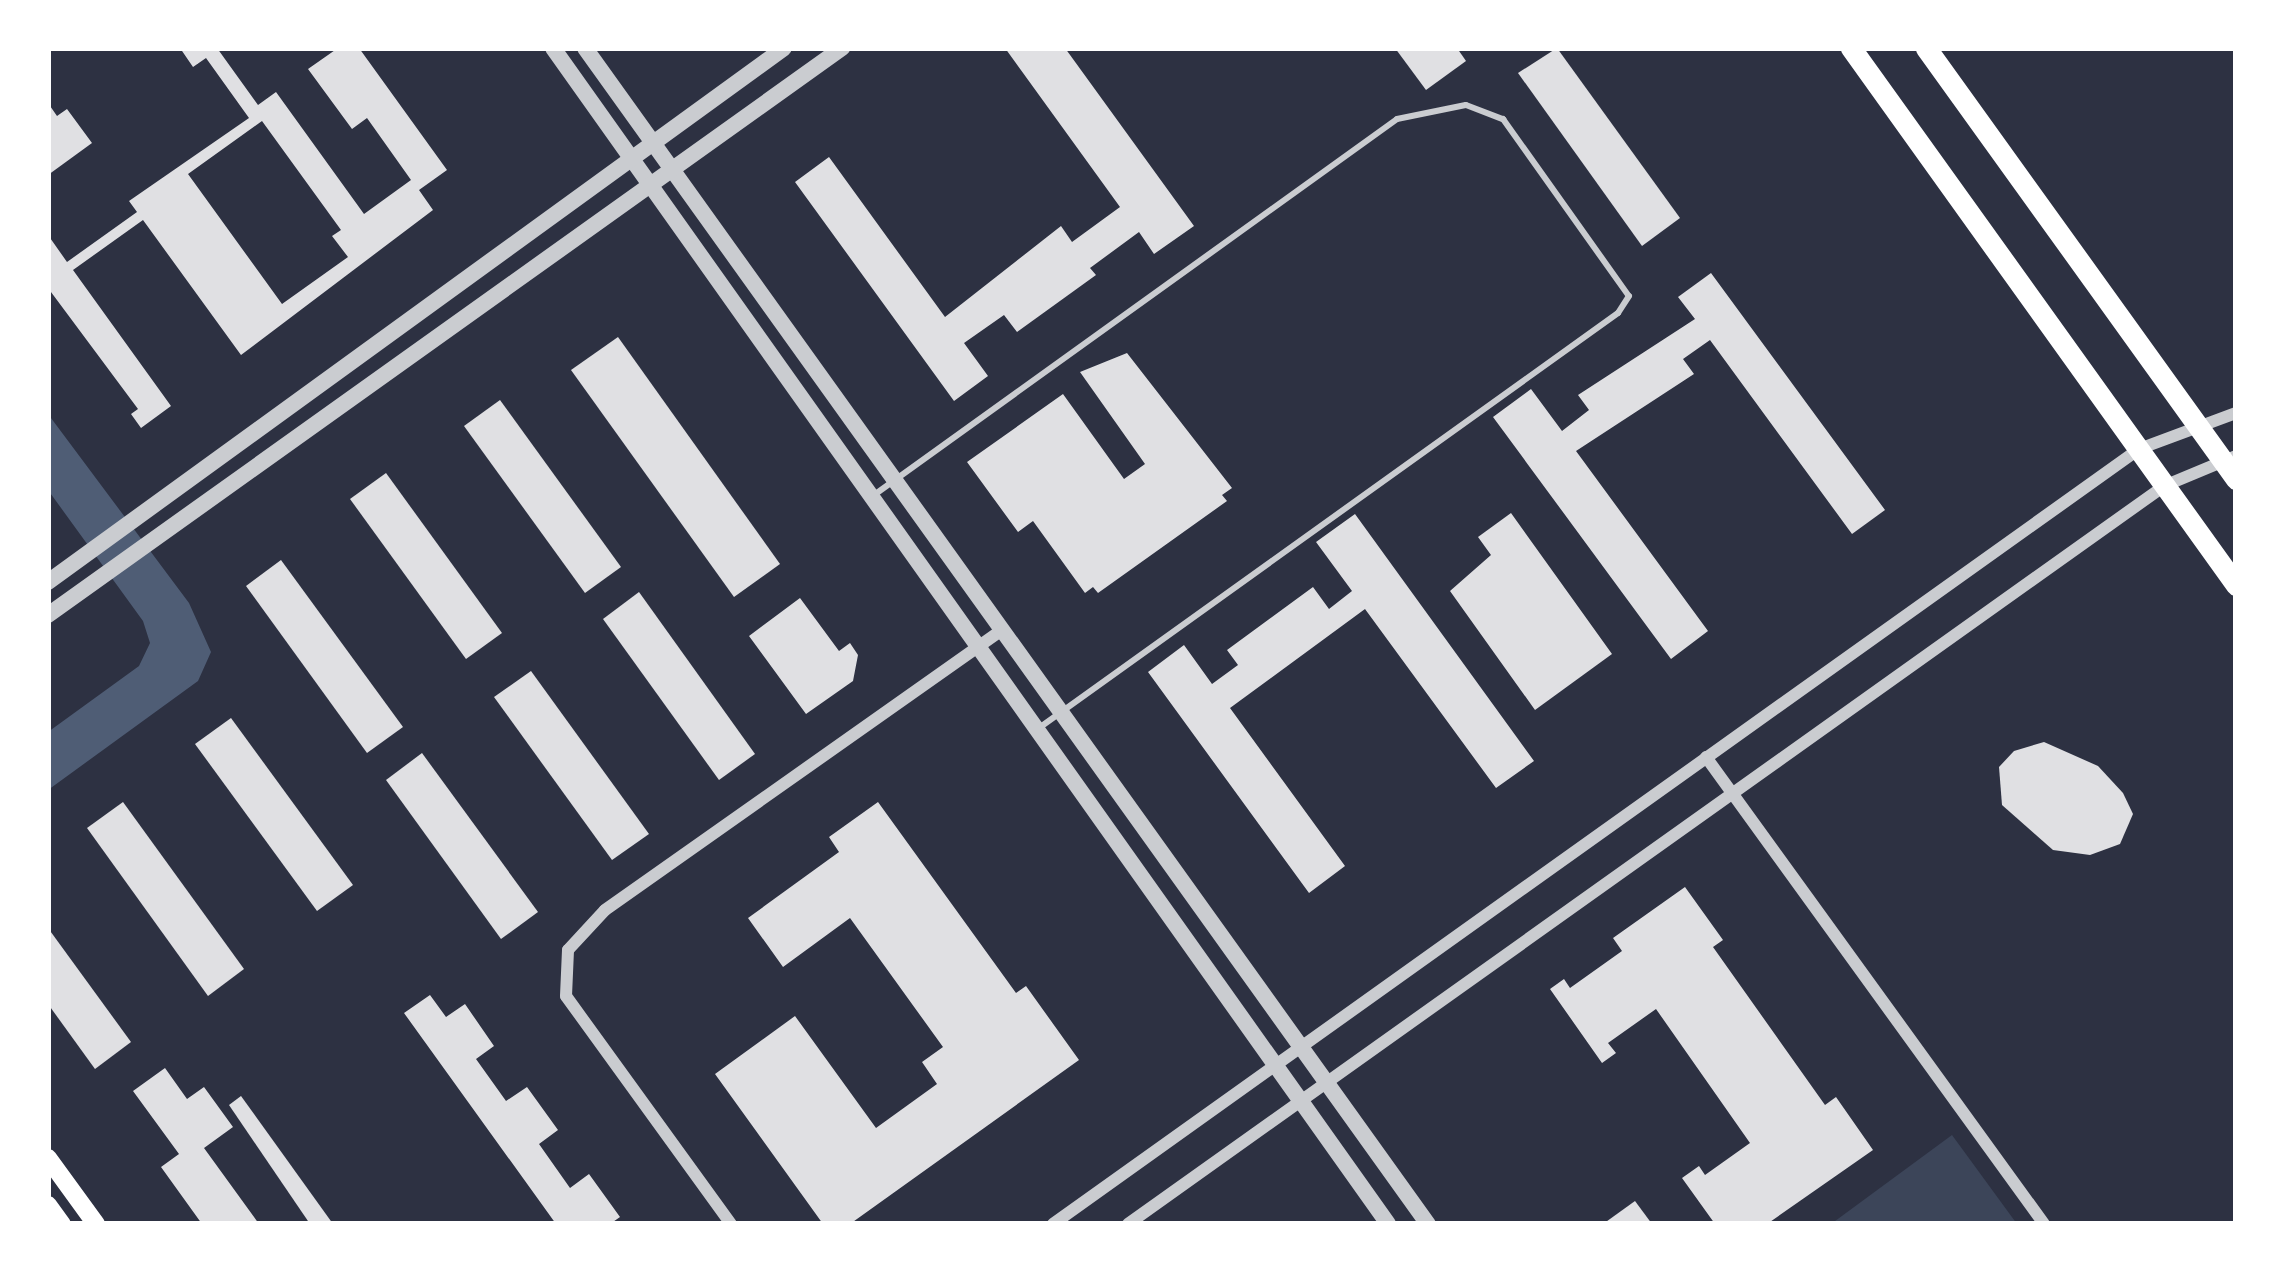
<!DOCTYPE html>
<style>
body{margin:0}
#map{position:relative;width:2284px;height:1272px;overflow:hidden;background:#2d3142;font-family:Barlow,sans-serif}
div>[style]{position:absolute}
.green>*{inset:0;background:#3c4559}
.water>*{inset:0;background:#4f5d75}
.building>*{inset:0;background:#e0e0e3}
.service>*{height:6px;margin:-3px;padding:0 3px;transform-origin:3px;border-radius:3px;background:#caccd0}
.minor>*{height:12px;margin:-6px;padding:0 6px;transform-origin:6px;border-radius:6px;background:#caccd0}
.tertiary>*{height:16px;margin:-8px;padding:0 8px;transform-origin:8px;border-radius:8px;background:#caccd0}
.secondary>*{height:18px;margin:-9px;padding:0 9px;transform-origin:9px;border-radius:9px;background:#fff}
.primary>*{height:21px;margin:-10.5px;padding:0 10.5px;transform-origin:10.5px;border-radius:10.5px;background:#fff}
span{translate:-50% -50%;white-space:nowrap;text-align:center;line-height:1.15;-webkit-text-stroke:12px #fff;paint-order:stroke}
.frame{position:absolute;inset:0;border:51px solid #fff;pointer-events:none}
</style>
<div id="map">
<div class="green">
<div style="clip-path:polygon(1952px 1135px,2017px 1224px,1831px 1224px)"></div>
</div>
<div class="water">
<div style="clip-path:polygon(48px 414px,189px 603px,211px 652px,198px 681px,48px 790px,48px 732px,139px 666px,150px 643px,143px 621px,48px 490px)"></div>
</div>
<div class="building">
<div style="clip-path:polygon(evenodd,180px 48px,217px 48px,258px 105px,276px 92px,364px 214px,411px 180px,367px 118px,352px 129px,308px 69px,338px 48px,359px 48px,447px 170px,419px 190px,433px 210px,241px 355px,143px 220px,73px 270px,171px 406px,141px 428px,131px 414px,138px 409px,48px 288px,48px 235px,67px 262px,137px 212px,129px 201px,249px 118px,206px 58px,193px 67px,180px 48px,262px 121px,341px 230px,332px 236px,348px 257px,282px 304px,188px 174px,262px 121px)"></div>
<div style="clip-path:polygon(1005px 48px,1065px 48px,1194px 226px,1154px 254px,1139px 232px,1090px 268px,1096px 275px,1017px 332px,1004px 315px,964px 343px,988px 376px,954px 401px,795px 182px,829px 157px,945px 317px,1061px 226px,1072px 242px,1120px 207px)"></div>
<div style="clip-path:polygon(1395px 48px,1457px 48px,1466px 61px,1426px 90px)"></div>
<div style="clip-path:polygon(1557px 48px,1680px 218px,1642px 246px,1518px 73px)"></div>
<div style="clip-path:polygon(48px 103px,57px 116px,67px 109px,92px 143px,48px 175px)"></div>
<div style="clip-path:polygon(1711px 273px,1885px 510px,1852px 534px,1710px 340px,1683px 359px,1694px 374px,1576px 451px,1708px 631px,1671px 659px,1493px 417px,1531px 389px,1562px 431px,1589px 410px,1578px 395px,1695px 319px,1678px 297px)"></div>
<div style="clip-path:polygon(618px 337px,780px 564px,734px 597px,571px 370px)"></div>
<div style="clip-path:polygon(1127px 353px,1232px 488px,1222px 495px,1227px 501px,1098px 593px,1093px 587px,1085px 593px,1033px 521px,1018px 532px,967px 462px,1063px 394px,1124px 479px,1145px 464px,1080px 372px)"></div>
<div style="clip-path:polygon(500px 400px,621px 567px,585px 593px,464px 426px)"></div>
<div style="clip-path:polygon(386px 473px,502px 633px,466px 659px,350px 499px)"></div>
<div style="clip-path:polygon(1511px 513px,1612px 654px,1535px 710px,1450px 591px,1491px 555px,1478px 537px)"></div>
<div style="clip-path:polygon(1355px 514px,1534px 761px,1496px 788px,1365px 609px,1230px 708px,1345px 866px,1309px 893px,1148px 672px,1184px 645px,1212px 684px,1238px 665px,1227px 650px,1313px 587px,1329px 609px,1352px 591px,1316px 542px)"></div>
<div style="clip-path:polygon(281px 560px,403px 727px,367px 753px,246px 586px)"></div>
<div style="clip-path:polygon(639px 592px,755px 754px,719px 780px,603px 619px)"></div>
<div style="clip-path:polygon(800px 598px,839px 651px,850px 643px,858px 655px,853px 681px,806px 714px,749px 636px)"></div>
<div style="clip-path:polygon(531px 671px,649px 834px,612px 860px,494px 697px)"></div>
<div style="clip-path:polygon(231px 718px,353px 885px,317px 911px,195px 744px)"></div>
<div style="clip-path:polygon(2044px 742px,2098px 766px,2123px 793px,2133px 814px,2120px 844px,2090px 855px,2053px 850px,2002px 805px,1999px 767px,2014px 751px)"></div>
<div style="clip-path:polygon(422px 753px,538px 912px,501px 939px,386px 780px)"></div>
<div style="clip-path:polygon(123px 802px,244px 969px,208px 996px,87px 828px)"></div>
<div style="clip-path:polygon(878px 802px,1016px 993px,1026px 986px,1079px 1060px,850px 1224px,823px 1224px,715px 1074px,795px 1016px,876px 1128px,937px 1084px,922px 1062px,943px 1047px,850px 918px,783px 967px,748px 918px,839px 852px,829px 837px)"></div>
<div style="clip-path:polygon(1685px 887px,1723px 940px,1713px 947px,1825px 1105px,1836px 1097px,1873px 1150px,1767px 1224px,1715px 1224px,1682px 1178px,1699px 1166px,1705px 1175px,1750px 1143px,1656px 1009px,1608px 1043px,1616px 1053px,1602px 1063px,1550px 989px,1564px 979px,1570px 988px,1622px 951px,1613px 938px)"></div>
<div style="clip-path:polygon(48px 928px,131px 1042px,95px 1069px,48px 1004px)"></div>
<div style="clip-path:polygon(430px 995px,446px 1017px,465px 1004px,494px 1046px,476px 1059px,506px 1101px,527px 1087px,558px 1130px,539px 1144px,570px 1188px,589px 1174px,620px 1217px,610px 1224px,556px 1224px,404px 1013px)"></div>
<div style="clip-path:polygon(165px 1068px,187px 1099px,204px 1087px,233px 1127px,204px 1148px,259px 1224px,202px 1224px,161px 1167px,179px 1154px,133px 1091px)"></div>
<div style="clip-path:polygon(241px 1096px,333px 1224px,310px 1224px,229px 1105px)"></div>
<div style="clip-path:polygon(1635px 1201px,1652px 1224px,1603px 1224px)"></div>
</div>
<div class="service">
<div style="left:874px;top:495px;width:644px;rotate:-35.71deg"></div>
<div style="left:1397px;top:119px;width:70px;rotate:-11.5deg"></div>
<div style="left:1466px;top:105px;width:40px;rotate:21deg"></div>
<div style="left:1503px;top:119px;width:217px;rotate:54.6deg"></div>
<div style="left:1629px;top:296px;width:20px;rotate:123deg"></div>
<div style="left:1618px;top:313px;width:712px;rotate:144.37deg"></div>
</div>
<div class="minor">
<div style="left:1706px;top:757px;width:576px;rotate:54.1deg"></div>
<div style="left:731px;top:1224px;width:281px;rotate:-125.9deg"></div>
<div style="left:566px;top:996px;width:46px;rotate:-87.5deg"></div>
<div style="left:568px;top:950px;width:54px;rotate:-47.2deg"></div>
<div style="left:605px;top:910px;width:487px;rotate:-35.2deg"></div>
<div style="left:1053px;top:1224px;width:1334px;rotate:-35.51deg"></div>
<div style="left:2139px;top:449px;width:103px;rotate:-20.4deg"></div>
<div style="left:1128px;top:1224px;width:1272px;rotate:-35.46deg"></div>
<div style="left:2164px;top:486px;width:78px;rotate:-22.6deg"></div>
</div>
<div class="tertiary">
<div style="left:553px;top:48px;width:1442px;rotate:54.62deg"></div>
<div style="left:585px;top:48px;width:1447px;rotate:54.37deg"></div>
<div style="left:48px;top:582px;width:909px;rotate:-35.96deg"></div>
<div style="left:48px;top:615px;width:976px;rotate:-35.53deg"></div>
</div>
<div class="secondary">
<div style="left:48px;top:1158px;width:82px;rotate:54deg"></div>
<div style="left:48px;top:1205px;width:24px;rotate:54deg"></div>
</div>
<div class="primary">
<div style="left:1851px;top:48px;width:661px;rotate:54.36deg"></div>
<div style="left:1926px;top:48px;width:531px;rotate:54.27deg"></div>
</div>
<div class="frame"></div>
</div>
